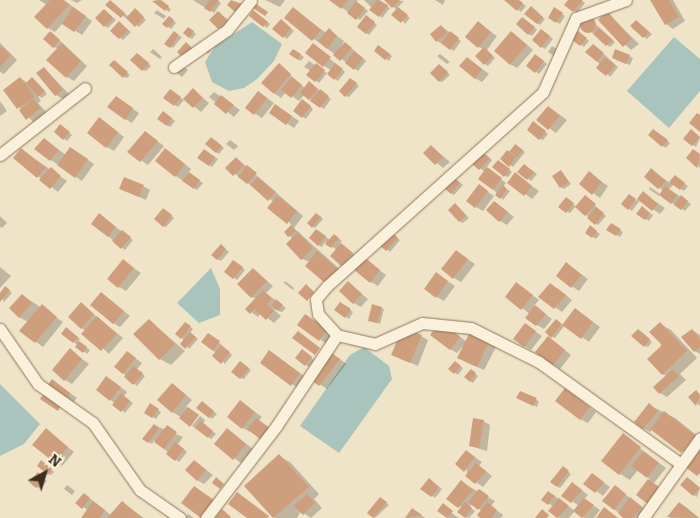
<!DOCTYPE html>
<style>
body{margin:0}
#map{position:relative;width:700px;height:518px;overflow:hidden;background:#f0e4c8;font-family:Bitter,serif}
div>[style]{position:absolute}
.water>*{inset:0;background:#a9c4bc}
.shadow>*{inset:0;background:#0003}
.building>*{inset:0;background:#cf9f7d}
.round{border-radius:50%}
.roads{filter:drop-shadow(0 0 1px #8d765c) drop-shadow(0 0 1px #8d765c)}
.minor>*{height:11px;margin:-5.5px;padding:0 5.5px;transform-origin:5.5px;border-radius:5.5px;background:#faf1dc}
span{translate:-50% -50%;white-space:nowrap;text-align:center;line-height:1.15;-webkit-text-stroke:4.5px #f7eed8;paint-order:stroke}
.north{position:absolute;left:20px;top:448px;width:50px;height:50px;-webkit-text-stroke:4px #f7eed8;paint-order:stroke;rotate:39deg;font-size:14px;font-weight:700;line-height:20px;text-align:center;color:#3d2e20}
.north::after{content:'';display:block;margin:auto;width:18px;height:22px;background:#3d2e20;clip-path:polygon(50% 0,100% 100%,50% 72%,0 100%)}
</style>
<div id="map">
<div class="water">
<div style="clip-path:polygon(252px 22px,282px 44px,274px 61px,257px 79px,244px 88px,229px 91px,212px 82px,205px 62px,215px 46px)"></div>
<div style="clip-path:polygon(674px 37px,700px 59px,700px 91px,669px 128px,627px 91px)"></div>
<div style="clip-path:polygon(211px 268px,220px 289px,220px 315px,199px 323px,177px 303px)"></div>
<div style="clip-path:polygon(364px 347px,389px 366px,392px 379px,339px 453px,300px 426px,350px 355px)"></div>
<div style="clip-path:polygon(0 384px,40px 424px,24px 444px,0 456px)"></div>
</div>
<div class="shadow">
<div style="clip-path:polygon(39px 0,64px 0,92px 21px,82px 35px,63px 23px,55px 32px,48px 28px,47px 5px)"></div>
<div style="clip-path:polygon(71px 0,82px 0,77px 3px)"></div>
<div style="clip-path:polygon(159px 0,171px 9px,169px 12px,154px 1px)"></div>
<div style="clip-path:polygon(193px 0,217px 0,221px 3px,214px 13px)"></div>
<div style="clip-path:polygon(265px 0,285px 0,280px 7px)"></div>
<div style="clip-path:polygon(331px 0,358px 0,356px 2px,368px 11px,360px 20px)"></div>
<div style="clip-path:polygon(364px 0,380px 0,390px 8px,382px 18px)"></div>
<div style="clip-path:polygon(385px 0,404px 1px,397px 8px,410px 18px,405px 24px,397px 10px)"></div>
<div style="clip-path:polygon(435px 0,445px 0,443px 5px)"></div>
<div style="clip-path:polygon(507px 0,518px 0,526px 6px,521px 12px)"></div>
<div style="clip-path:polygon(569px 0,581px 0,585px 3px,577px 13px,566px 5px)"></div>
<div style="clip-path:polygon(651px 0,673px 0,685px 21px,673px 29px,666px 24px)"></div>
<div style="clip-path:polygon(113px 3px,129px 17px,138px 12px,146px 20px,139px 27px,107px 5px)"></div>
<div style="clip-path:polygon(293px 8px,326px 33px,329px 30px,344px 41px,340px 50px,348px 45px,366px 61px,358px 71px,285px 18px)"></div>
<div style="clip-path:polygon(555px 9px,565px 16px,560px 24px,549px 17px)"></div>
<div style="clip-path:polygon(105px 10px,116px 20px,108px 28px,105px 26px)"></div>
<div style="clip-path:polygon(157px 10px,166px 16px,164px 19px,154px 13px)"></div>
<div style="clip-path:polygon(534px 10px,545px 19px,540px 25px,537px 23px)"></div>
<div style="clip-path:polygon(219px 12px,230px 22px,222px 30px,219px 28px)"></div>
<div style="clip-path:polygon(607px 13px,639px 44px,631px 50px,600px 20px)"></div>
<div style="clip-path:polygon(257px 14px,270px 24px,267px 28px,251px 16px)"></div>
<div style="clip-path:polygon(587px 16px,615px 42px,610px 47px,580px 23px)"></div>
<div style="clip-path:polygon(172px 19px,176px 23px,171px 29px,164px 24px)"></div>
<div style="clip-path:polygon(369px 19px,377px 25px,369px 35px,366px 33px)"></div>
<div style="clip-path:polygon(526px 20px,537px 30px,532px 36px,529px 34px)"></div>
<div style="clip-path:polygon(636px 21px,652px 34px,647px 39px,632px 26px)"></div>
<div style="clip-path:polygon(284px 22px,294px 31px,287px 39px,274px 29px)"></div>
<div style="clip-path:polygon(120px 23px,131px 32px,123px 40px,112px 31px)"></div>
<div style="clip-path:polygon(478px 23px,497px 36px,487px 50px,495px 58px,488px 66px,485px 64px,483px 49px,479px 47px)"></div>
<div style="clip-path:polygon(441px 26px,461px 41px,454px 51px,437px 41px)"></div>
<div style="clip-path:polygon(191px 30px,196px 34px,192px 39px,189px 37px)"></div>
<div style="clip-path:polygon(545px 32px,553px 39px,545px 49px,542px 47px)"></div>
<div style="clip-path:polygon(174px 33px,182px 37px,173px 48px,166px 44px)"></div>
<div style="clip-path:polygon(53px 34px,87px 66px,74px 81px,67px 77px,58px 49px,54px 47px)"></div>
<div style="clip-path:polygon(581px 34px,589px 41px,584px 47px,573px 39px)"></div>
<div style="clip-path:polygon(518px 37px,533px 50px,517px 68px,510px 64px)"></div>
<div style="clip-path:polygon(0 43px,17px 60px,4px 74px,0 72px)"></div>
<div style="clip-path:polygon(313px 44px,345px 72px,338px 81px,328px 74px,331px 70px,324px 66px)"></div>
<div style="clip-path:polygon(215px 45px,208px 54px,205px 52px)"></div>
<div style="clip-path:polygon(552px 46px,561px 52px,554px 56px,548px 52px)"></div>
<div style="clip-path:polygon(596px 47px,618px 67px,610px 77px,597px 61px)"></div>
<div style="clip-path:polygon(382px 48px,392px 56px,389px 61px,386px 59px)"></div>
<div style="clip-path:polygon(153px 49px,162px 57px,160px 59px,150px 52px)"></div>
<div style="clip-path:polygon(293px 50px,304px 57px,301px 61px,291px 54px)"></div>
<div style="clip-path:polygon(440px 54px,450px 62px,447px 64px,437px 56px)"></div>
<div style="clip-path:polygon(140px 56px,151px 66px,146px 71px,143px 70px)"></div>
<div style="clip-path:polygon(629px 56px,633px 58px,630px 65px,616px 60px)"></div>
<div style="clip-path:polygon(539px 57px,547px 64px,539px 74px,536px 72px)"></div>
<div style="clip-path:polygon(467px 58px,489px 74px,482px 82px,475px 78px)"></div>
<div style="clip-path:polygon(309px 61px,327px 73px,319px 83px,308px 74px,311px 71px,304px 67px)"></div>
<div style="clip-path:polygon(117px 64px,130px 75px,127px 78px,124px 77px)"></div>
<div style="clip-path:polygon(181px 65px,188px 70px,182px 77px,173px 70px)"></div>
<div style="clip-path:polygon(279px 65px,305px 88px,312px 85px,331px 99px,324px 109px,304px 95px,299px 101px,286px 92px,281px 98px,274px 93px)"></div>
<div style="clip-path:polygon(442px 67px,450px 75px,442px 82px,439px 81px)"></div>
<div style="clip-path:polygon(44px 68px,69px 94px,63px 99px,56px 95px)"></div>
<div style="clip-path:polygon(20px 78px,28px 83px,32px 79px,47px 94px,42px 98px,36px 94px,41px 101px,38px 103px,47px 113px,34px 123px,4px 90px)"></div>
<div style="clip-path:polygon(354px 82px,359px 86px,349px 97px,346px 96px)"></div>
<div style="clip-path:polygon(193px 90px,209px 103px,201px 112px,185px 99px)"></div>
<div style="clip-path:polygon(173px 92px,184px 100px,178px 107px,165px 98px)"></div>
<div style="clip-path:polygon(214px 92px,240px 110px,234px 117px,209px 97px)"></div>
<div style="clip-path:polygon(259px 92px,274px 103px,262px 118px,247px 108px)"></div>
<div style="clip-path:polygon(0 101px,7px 111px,0 116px)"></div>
<div style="clip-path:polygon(123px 102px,139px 113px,132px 123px,125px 119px)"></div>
<div style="clip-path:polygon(305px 102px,313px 109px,306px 119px,303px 117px)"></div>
<div style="clip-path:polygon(549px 107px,567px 120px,556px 133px,538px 120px)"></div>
<div style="clip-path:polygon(283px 110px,299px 121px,294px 128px,271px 113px)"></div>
<div style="clip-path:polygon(166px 114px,175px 121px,170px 127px,167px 125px)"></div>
<div style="clip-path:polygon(106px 123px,124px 137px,114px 151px,107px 147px)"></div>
<div style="clip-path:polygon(537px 125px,548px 134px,543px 140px,540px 139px)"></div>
<div style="clip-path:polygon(64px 128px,72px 135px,67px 141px,55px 132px)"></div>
<div style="clip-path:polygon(145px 132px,164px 146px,148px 165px,129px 152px)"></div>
<div style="clip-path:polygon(656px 132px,670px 143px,666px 148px,649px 135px)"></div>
<div style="clip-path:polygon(695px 133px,700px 138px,696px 147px,685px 139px)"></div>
<div style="clip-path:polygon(44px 139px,66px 155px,78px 153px,94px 164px,82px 181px,51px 160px)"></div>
<div style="clip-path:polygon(215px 140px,224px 148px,219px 154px,216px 152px)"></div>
<div style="clip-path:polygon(230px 140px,238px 146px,234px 150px,226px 144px)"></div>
<div style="clip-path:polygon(516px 145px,525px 152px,513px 167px,501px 159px)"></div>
<div style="clip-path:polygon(431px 146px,450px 162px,443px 168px,425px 153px)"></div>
<div style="clip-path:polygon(22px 150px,67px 181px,58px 192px,15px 158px)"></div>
<div style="clip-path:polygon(207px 152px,218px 159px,212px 167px,209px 165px)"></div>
<div style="clip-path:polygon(697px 152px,700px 155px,700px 168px,688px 158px)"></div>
<div style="clip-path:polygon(172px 154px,191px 169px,188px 173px,203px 183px,197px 190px,176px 176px)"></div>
<div style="clip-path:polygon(485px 154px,492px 160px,486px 168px,506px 183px,503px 187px,510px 191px,503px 200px,492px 188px,485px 172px,473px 163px)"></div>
<div style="clip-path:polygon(239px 160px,303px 216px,294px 228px,345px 274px,302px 259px,293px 239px,285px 232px,292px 226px,274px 202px,227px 168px)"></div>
<div style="clip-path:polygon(501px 164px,512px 172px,508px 177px,505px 176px)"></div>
<div style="clip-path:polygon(527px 167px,537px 174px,531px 181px,519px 172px)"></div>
<div style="clip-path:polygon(651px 170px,670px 183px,675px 177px,688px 186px,684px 191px,674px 184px,669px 189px,691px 204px,685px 211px,672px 203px,664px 191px,645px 177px)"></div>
<div style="clip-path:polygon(561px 172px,571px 184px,564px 189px,561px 187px)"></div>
<div style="clip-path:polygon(589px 173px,608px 186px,600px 198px,593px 193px)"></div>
<div style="clip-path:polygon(515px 174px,539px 191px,532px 199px,509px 182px)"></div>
<div style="clip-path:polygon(458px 181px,463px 185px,454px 195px,451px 193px)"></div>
<div style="clip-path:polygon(143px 186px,150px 190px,146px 200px,128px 192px)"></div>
<div style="clip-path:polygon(479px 186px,494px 196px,483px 211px,476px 207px)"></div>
<div style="clip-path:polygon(650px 187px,660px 194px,659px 196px,649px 189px)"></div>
<div style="clip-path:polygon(643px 193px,665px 208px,660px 214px,640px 200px,632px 211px,629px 209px,632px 197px,637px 201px)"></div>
<div style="clip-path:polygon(586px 197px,606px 216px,598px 225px,576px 206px,570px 213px,560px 207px,569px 201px,577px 207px)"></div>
<div style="clip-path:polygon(495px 202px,514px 217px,507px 225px,500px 221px)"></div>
<div style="clip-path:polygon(455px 205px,469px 218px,463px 223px,459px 221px)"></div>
<div style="clip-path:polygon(645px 210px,653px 215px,649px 221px,638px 214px)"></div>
<div style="clip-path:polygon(166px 211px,174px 218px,166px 227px,163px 226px)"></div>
<div style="clip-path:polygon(100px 215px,133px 240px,125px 250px,108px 236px)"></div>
<div style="clip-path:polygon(0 216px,7px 223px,2px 228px,0 227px)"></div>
<div style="clip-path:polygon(320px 216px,323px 219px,315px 228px,312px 226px)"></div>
<div style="clip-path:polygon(612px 225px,623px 232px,620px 237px,608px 230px)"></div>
<div style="clip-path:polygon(593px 229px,600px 234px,596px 239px,586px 232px)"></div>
<div style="clip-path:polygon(320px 232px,330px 240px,337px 237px,342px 241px,340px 243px,359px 258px,349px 269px,342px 265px,337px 250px,325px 242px,322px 247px,318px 245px)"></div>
<div style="clip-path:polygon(394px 235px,400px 240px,390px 252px,381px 245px)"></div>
<div style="clip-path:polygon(224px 248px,229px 252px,221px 261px,217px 259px)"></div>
<div style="clip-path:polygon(463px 256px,475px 264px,461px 282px,454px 278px)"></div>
<div style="clip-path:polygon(363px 258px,386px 275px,378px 286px,371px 282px)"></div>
<div style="clip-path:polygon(123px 261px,141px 273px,126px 291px,119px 287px)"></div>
<div style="clip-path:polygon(237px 263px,245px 270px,237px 280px,226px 271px)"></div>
<div style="clip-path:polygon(567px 264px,588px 279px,579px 291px,557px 276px)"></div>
<div style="clip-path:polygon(0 267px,11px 276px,0 288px)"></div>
<div style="clip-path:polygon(253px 269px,273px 286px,266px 293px,286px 308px,282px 312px,273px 309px,281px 316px,274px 323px,261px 313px,258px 317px,251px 312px,256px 299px,252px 297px)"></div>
<div style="clip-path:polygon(436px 274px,455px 286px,444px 301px,437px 297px)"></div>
<div style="clip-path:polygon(285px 281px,294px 288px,293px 290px,284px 283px)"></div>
<div style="clip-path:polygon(348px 283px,368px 299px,361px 307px,354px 303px)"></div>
<div style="clip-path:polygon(517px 284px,539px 300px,534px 306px,552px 319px,544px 329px,537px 325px,530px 314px,507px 297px)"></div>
<div style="clip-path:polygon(557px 288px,572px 300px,562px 312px,540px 297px)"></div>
<div style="clip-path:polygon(9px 290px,12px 293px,4px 302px,0 295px)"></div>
<div style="clip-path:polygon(101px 293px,130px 316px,120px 327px,113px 323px)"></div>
<div style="clip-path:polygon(22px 295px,63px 322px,43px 347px,21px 330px,28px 322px,19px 317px)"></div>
<div style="clip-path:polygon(81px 304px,123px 338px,109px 354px,70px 317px)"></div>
<div style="clip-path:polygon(341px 304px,353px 312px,349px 319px,336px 310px)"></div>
<div style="clip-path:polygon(381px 308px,384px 309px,380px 324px,369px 320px)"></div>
<div style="clip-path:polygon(582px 314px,600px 327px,589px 342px,565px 325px,555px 338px,552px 337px,559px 322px,563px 326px)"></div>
<div style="clip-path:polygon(306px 315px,334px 334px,327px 344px,299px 325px)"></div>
<div style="clip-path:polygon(149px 320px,185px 351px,171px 365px,160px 359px)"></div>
<div style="clip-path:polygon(660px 324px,671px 330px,697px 358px,680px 374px,686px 380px,667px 397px,660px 393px,667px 376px,662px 374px)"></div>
<div style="clip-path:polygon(188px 325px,193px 329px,190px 333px,198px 339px,189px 349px,182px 338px)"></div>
<div style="clip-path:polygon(448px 327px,467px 342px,489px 343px,496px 347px,484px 370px,466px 362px,464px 345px,457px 353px,450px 349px)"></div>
<div style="clip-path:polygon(532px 329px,542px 336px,531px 350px,524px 346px)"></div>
<div style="clip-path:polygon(692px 330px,700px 335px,700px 354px,695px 351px)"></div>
<div style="clip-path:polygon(70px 331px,80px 339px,78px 342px,90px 350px,87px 354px,74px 342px)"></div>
<div style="clip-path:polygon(641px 332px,652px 342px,648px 347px,645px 346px)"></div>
<div style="clip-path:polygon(212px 336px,232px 355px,225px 364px,213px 350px)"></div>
<div style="clip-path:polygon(421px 336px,428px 340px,418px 366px,393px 355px)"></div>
<div style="clip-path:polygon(555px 342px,571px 355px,560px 369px,537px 352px)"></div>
<div style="clip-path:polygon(70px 350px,89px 364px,72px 384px,65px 380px)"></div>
<div style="clip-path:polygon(128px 353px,142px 363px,137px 369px,145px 376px,137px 386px,123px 373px)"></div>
<div style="clip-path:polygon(305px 353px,314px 360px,309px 367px,297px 358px)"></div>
<div style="clip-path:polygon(276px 356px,307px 378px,299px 389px,262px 363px)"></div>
<div style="clip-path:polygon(339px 358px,346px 364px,327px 389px,313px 380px)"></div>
<div style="clip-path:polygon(243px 364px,251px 370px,244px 379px,241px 378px)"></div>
<div style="clip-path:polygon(458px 365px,463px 368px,458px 375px,450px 369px)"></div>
<div style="clip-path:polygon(474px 373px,478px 376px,473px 383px,470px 381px)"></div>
<div style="clip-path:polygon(114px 382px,127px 392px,124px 396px,133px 403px,125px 413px,111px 400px)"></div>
<div style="clip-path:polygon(59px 385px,77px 398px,71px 405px)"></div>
<div style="clip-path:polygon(179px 389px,192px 400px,186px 407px,195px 412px,181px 417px,172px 412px)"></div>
<div style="clip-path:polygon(566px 390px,596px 412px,588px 423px,580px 419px)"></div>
<div style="clip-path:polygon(696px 392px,700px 395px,700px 406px,690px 397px)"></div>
<div style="clip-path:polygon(521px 399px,536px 400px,539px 401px,537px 407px)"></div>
<div style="clip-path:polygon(150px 405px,161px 412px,156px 419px,145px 412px)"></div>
<div style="clip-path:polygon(205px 405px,217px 414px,212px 419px,209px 417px)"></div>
<div style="clip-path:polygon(649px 405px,675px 418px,700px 438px,700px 476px,692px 458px,653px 429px,650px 432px,643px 428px)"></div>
<div style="clip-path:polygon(247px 406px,262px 417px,250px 432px,243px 428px)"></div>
<div style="clip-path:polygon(200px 416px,205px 420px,203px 424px,216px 434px,211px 439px,192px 426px)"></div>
<div style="clip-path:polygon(483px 421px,490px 425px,487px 451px,470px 446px)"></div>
<div style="clip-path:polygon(154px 425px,183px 437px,178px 444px,187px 452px,179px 462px,154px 440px,152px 444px,144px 439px)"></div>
<div style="clip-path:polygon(227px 429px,253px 449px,241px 463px,215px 444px)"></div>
<div style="clip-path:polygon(46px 430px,74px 452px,62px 466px,55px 462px)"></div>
<div style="clip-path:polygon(623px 435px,666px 468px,654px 483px,667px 493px,638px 494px,650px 479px,638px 470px,630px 480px,620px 474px)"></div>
<div style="clip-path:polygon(466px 451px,482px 462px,479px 466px,492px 476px,483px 487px,467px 476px)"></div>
<div style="clip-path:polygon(279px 456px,290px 462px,319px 494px,314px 499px,322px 508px,311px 518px,301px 511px,297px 518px,275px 518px,246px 486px)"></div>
<div style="clip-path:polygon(195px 461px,213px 475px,204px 484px,197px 480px)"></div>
<div style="clip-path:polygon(45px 464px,54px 472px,51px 475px,48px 474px)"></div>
<div style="clip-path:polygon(566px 470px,571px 474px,560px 488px,557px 486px)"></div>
<div style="clip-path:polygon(592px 474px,610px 487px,603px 496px,585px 483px)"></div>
<div style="clip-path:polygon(41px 476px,47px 481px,40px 489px,37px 487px)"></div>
<div style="clip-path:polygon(691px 480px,700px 488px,697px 497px,694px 495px)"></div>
<div style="clip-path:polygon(432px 481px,442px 489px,435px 498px,422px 488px)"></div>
<div style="clip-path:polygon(461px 482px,495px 501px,491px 506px,503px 515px,501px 518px,482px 518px,482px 511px,472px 503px,470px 507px,475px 511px,469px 518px,465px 517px,462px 508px,448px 498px)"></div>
<div style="clip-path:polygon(67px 485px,75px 491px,72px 495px,64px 489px)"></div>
<div style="clip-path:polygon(615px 487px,648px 511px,643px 518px,625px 518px,604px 501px)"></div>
<div style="clip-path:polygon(579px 488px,588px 495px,584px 499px,600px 510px,594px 518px,584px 518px,575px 511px,569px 518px,559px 518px,550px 511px,554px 507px,543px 500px,552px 494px,575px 511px,579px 506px,563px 495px)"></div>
<div style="clip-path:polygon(87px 496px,111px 515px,122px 502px,144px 518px,82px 518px,88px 510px,77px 503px)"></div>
<div style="clip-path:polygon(384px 501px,389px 505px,375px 518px,369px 513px)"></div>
<div style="clip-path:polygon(679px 503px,686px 507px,699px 518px,670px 518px)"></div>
<div style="clip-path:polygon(447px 507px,454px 515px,459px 518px,448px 518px,439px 511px)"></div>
<div style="clip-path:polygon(413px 510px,420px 514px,425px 518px,406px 518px)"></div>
<div style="clip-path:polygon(188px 514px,194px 518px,185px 518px)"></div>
</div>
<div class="building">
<div style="clip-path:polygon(50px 0,63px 0,69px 5px,47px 29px,34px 17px)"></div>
<div style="clip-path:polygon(110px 0,125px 13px,121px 18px,105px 5px)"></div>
<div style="clip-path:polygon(161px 0,169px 6px,165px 11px,152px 1px)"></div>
<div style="clip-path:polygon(210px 0,219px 0,210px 12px,204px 8px)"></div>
<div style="clip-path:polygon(231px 0,242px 4px,235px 12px,227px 5px)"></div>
<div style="clip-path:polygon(329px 0,348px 0,341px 9px)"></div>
<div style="clip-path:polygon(377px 0,388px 5px,379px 17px,369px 10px)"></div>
<div style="clip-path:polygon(384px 0,400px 0,392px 8px)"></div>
<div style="clip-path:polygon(504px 0,519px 0,523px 3px,517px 11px)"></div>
<div style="clip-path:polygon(568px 0,583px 0,573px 12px,564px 5px)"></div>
<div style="clip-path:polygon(650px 0,669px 0,679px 17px,665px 25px)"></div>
<div style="clip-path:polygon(356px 1px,365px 8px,356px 20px,347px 13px)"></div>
<div style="clip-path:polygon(256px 4px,268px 12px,265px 16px,253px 8px)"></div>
<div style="clip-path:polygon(531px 6px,543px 17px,537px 24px,524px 14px)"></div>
<div style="clip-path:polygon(73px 7px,86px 16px,74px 32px,62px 24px)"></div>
<div style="clip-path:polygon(293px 7px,321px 30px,312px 41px,284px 18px)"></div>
<div style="clip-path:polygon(398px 7px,408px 15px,401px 23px,391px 15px)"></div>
<div style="clip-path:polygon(554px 7px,563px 13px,556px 23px,548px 18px)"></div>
<div style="clip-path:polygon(135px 8px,144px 17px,135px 27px,126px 18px)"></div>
<div style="clip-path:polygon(104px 9px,113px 18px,104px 27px,95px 18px)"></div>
<div style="clip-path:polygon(253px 10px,268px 22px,263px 27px,249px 16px)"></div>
<div style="clip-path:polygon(218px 11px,227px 20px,218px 29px,209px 20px)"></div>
<div style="clip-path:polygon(607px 11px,632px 39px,623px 47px,598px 20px)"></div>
<div style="clip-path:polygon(366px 15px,375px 22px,366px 34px,357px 27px)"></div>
<div style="clip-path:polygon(169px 16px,174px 20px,167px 28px,162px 24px)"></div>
<div style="clip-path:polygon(522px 17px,535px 27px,528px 35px,516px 24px)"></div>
<div class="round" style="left:580px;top:17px;width:16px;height:16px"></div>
<div style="clip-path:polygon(281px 19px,291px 28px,283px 38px,272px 29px)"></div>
<div style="clip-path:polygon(636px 20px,649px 32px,643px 38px,630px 26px)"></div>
<div style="clip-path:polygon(119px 21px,128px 30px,119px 39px,110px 31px)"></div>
<div style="clip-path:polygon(478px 21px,491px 32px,478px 48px,465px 37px)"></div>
<div style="clip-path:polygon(441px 25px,447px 33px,436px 42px,430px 34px)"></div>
<div style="clip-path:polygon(188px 27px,194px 31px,189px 38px,183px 33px)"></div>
<div style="clip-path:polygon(329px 28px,337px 36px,327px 49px,318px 41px)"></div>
<div style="clip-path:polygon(599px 28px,613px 40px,606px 46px,593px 34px)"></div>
<div style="clip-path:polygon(541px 29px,550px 36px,541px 48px,532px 40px)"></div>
<div style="clip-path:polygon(50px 31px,60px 40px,53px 48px,43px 39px)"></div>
<div style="clip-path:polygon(174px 31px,179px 35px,170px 48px,164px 44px)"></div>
<div style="clip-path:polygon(450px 31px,459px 38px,450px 50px,441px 43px)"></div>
<div style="clip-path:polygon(511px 31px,527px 45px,510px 65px,494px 51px)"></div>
<div style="clip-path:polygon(578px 31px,587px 38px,580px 46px,571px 39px)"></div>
<div style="clip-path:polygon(186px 42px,195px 51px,186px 61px,177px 52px)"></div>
<div style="clip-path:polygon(345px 42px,352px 48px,340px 61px,333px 55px)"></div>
<div style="clip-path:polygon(62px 43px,81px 61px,66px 78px,46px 60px)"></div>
<div style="clip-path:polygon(313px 43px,331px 57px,323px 67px,305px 53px)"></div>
<div style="clip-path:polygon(593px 44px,604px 53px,597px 62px,585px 52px)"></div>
<div style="clip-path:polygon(378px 45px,390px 54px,385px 60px,374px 51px)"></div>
<div style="clip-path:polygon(1px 46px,11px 55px,0 67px,0 48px)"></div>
<div style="clip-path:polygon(484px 47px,493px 56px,484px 65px,475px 56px)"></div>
<div style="clip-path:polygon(293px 49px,301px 54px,298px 60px,289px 54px)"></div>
<div style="clip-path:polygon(615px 49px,630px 55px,626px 64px,612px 58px)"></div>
<div style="clip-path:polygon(354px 51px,363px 58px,354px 70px,345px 63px)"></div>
<div style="clip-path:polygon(137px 53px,149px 63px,142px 71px,130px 60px)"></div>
<div style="clip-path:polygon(535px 54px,544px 61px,535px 73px,526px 66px)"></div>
<div style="clip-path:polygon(467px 57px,482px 69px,475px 79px,459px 66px)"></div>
<div style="clip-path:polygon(605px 57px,615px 65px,606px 76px,596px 68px)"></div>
<div style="clip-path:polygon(114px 60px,128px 72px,123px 78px,109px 65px)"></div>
<div style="clip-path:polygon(279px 63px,291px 74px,274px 94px,261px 83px)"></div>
<div style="clip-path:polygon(316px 63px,325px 70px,315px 82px,306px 75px)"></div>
<div style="clip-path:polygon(335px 63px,343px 69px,334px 80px,327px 74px)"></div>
<div style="clip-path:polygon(439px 64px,448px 72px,439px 82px,430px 73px)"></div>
<div style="clip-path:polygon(44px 67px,63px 90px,55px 96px,36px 73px)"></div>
<div style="clip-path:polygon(20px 77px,35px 97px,17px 109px,3px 90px)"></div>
<div style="clip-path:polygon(32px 77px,45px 91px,38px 97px,26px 83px)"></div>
<div style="clip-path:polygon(292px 77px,302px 85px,291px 98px,281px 90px)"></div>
<div style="clip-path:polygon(350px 78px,357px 83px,345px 97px,339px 91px)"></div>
<div style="clip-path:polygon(309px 81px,318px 89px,309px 100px,300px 93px)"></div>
<div style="clip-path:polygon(193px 88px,203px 98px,193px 108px,183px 99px)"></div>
<div style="clip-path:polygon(170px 89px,181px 97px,174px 106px,163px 98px)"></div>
<div style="clip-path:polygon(320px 89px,329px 96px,320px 108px,310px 101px)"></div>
<div style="clip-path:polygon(258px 91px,267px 98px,254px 115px,245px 108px)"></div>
<div style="clip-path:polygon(221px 95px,234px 105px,226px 114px,214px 104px)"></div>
<div style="clip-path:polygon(116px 96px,133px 108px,125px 120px,107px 107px)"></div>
<div style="clip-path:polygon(33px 99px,41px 108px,26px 120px,19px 110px)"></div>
<div style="clip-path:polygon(302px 99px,311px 106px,302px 118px,293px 111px)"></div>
<div style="clip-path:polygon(275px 104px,292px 116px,286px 125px,269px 113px)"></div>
<div style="clip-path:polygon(548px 106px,560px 116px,548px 130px,536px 120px)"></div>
<div style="clip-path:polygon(163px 111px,172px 118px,167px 126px,157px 119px)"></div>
<div style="clip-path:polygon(697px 113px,700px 115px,700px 132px,689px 123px)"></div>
<div style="clip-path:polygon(99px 117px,118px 132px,106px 148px,87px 133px)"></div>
<div style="clip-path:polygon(533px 121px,546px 131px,539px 140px,527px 130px)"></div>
<div style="clip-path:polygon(60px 124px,70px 132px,63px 140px,54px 132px)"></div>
<div style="clip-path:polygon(653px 129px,668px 140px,662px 147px,648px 135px)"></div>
<div style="clip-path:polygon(691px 129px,700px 137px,692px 146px,683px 139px)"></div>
<div style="clip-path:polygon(145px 131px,158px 141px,140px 162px,127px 152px)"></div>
<div style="clip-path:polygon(211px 137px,222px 146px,216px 153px,205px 144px)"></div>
<div style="clip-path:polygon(44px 138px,59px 150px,50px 161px,34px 149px)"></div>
<div style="clip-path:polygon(515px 144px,523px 150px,517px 157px,510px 151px)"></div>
<div style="clip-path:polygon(431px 145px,443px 157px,435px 165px,423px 153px)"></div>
<div style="clip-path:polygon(70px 147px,88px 159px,75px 178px,57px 165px)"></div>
<div style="clip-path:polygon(21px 148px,46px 168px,37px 178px,13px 158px)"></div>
<div style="clip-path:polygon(165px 148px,185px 164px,175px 177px,155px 161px)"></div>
<div style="clip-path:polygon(204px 149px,215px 157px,209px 166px,197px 158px)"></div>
<div style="clip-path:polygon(693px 149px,700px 154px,697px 168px,686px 158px)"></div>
<div style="clip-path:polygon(507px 150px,516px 157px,509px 167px,500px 159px)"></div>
<div style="clip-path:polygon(481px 151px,490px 158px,479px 170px,471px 163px)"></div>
<div style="clip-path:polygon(236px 157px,244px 166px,233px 176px,225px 168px)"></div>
<div style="clip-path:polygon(498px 160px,510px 169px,504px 177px,492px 167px)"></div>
<div style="clip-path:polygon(524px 164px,534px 172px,527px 180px,517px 172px)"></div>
<div style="clip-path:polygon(247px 165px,257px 173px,247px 184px,238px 177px)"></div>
<div style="clip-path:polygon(51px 167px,61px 176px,50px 189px,39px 180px)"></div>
<div style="clip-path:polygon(487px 167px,502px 178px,493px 190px,478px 179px)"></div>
<div style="clip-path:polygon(651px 168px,666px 181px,658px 189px,644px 177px)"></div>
<div style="clip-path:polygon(561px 170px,569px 182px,560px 188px,552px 176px)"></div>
<div style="clip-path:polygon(589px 171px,602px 182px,592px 195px,579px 184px)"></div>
<div style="clip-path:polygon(189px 172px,200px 180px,194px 189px,182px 181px)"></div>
<div style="clip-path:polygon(515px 172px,532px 186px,524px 196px,507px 183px)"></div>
<div style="clip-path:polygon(675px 175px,685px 183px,680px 190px,669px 182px)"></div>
<div style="clip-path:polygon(124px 177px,144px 185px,139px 197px,119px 189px)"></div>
<div style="clip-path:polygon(258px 177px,276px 192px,268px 201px,250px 185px)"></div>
<div style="clip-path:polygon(455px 178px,460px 183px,451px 194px,445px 189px)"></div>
<div style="clip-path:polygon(479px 184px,488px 191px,475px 208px,466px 201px)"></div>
<div style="clip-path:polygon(503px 185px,507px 189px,500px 199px,495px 195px)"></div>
<div style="clip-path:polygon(665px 186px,677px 195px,671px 204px,659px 195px)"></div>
<div style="clip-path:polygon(643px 191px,658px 204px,652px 211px,637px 199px)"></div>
<div style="clip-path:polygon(629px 194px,636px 199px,628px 210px,621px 204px)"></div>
<div style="clip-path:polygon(585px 195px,596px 204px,585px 216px,575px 207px)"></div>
<div style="clip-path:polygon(681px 195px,688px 201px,681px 210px,674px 205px)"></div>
<div style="clip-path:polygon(277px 196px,297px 211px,287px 224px,267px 208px)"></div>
<div style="clip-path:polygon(566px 197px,574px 203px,566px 213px,558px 207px)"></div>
<div style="clip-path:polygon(494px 201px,508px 212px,499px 222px,486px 210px)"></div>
<div style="clip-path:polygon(455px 203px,466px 215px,459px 222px,448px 210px)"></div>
<div style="clip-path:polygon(642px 206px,650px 213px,645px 220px,636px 214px)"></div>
<div style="clip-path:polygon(596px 207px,604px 213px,595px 225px,587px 218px)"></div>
<div style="clip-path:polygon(163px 208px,172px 215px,163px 227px,154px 219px)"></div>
<div style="clip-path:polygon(99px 213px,116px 227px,108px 237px,91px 224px)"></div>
<div style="clip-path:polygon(316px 213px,321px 217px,312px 228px,307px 223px)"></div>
<div style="clip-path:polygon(611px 223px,621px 229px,616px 236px,606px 230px)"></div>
<div style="clip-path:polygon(291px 225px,296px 231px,288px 237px,284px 232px)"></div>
<div style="clip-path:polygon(590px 225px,597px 231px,592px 238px,585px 233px)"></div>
<div style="clip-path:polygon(316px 229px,326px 236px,318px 246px,309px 238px)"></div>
<div style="clip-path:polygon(122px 230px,131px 237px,121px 249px,112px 241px)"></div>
<div style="clip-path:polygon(391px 231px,398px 238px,386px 251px,379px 245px)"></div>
<div style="clip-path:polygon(298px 232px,313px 248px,301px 260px,286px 244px)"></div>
<div style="clip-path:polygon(334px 234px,339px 238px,331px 248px,325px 244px)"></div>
<div style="clip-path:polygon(341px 243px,353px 253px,341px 266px,330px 256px)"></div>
<div style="clip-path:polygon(221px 244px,226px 249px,217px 260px,211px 255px)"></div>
<div style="clip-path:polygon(456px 250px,468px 259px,453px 279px,441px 269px)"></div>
<div style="clip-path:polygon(317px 251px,338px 269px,326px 284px,305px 266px)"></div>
<div style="clip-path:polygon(363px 256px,380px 270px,370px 283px,353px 269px)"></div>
<div style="clip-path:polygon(123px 259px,134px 268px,118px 288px,107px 279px)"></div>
<div style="clip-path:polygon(233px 260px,243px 267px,233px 279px,224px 272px)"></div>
<div style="clip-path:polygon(566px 262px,582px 275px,571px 288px,556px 276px)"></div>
<div style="clip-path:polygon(253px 268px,267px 281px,251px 298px,237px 284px)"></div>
<div style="clip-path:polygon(436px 272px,448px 281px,436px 298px,424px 289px)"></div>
<div style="clip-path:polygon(348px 281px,362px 294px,353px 304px,339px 291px)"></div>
<div style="clip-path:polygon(516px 282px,533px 295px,521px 310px,505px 297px)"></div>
<div style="clip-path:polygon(550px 283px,566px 295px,554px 309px,538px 297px)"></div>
<div style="clip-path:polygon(306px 284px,314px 292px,307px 301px,298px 293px)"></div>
<div style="clip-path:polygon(5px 286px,10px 290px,0 302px,0 293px)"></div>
<div style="clip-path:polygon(263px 290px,272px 299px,267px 304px,274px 311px,266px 320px,254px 309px,250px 314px,245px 309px)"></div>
<div style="clip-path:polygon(101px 292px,124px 311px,113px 324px,90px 305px)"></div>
<div style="clip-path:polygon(22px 294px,32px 303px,19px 318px,9px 308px)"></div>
<div style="clip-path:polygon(276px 299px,283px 305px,278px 311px,271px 305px)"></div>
<div style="clip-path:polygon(81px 302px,94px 314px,81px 329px,68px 317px)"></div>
<div style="clip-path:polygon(340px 302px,351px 309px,345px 318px,334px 310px)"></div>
<div style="clip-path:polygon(42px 304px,57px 317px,35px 343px,19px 331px)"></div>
<div style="clip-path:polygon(372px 304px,382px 307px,377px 323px,368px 321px)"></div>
<div style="clip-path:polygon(535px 305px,546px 314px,536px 326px,525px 318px)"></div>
<div style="clip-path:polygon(575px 308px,593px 322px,581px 339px,562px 325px)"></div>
<div style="clip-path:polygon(305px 314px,327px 329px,319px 341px,297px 325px)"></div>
<div style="clip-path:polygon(97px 316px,117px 334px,101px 351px,81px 334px)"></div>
<div style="clip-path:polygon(149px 319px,175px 344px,159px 360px,133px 334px)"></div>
<div style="clip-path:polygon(556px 319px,562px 324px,551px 338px,545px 332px)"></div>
<div style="clip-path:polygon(441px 321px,460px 337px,450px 350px,430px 335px)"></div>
<div style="clip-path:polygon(185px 322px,191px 326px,181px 339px,175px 334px)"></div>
<div style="clip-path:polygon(660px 322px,687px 351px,662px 375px,647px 359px,662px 345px,649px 332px)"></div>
<div style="clip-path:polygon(525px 323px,536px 331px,524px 347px,513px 339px)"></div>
<div style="clip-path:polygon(66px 327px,78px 337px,73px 343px,61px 334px)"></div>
<div style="clip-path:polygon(403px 327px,422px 335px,410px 363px,391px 355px)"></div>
<div style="clip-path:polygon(638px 329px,650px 339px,644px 347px,631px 336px)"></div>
<div style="clip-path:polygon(692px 329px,700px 339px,700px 347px,694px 352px,681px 337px)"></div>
<div style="clip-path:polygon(298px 331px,320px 348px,315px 355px,292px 338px)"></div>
<div style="clip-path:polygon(190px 332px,196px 337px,185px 349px,180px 344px)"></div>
<div style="clip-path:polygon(470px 332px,489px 342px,477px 367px,457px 358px)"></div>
<div style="clip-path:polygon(208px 333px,220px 341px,213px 351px,201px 342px)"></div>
<div style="clip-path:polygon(548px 336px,565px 350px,552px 366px,535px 352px)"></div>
<div style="clip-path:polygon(79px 341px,87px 347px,83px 353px,75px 347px)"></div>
<div style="clip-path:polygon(221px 345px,230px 352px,221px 364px,212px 356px)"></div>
<div style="clip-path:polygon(70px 348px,82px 359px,64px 381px,52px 370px)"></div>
<div style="clip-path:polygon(302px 349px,312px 357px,305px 366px,295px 358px)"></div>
<div style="clip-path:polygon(269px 350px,300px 373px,291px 386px,260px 363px)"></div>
<div style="clip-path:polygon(127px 351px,136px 358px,123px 374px,114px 367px)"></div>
<div style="clip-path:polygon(332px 353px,340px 359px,319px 386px,311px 380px)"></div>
<div style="clip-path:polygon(240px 361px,249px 368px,240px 379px,231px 372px)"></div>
<div style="clip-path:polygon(455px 361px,461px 366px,454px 374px,448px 369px)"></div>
<div style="clip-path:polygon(133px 366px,143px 373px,133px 385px,124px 377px)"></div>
<div style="clip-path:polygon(471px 369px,476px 373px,470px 382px,464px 377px)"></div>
<div style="clip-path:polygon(673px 369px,679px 376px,659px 394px,653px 387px)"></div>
<div style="clip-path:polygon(106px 376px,121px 387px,110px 401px,96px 390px)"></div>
<div style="clip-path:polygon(52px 379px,70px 393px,64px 402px,45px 389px)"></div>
<div style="clip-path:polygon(172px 383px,186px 395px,172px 413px,157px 400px)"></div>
<div style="clip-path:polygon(565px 388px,590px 407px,580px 420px,555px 401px)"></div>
<div style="clip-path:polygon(696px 390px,700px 395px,696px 406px,688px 397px)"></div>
<div style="clip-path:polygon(520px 391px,537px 398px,533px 406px,516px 398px)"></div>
<div style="clip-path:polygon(45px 392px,62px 404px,58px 411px,40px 399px)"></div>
<div style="clip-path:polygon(121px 393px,130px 401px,121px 412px,112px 405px)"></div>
<div style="clip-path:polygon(240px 400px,255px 412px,242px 429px,227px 417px)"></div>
<div style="clip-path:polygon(202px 401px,214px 411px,209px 418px,196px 408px)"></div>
<div style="clip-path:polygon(150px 403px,159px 409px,152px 418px,144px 413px)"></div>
<div style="clip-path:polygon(649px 403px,658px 411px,643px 429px,634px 422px)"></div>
<div style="clip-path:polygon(188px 407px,199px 415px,190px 427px,179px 418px)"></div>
<div style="clip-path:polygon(664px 411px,695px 435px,681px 453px,650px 429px)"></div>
<div style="clip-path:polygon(256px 418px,270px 428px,261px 440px,247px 429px)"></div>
<div style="clip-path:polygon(473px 418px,484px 420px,479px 448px,469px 446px)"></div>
<div style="clip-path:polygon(201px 421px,213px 431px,208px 438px,195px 428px)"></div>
<div style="clip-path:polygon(154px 424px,159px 428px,148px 443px,142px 439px)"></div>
<div style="clip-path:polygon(167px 425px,177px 432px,164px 449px,154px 442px)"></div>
<div style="clip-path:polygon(46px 428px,68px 447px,55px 463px,32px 445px)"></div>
<div style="clip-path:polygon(227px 428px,246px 444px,233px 460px,214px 444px)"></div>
<div style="clip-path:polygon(623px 433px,641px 447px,619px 475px,601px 461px)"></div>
<div style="clip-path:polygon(175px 442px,184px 449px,175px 461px,166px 454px)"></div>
<div style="clip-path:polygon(697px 448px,700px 451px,700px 472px,697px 476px,684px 466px)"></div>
<div style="clip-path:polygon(466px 450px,475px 457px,464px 472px,455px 464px)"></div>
<div style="clip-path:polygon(643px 451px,659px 463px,647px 478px,631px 466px)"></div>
<div style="clip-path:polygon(279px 454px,309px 487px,273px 518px,244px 486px)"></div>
<div style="clip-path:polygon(41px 460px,52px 469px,48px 475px,37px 466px)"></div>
<div style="clip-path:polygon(194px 460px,206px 470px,197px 481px,185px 470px)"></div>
<div style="clip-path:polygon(476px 463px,486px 471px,475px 484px,465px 476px)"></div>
<div style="clip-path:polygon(563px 466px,569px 471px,557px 487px,550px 482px)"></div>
<div style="clip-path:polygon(38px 472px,45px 479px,36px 488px,29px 482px)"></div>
<div style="clip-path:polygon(592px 473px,604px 482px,595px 493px,583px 484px)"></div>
<div style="clip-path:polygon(216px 477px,224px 484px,220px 489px,212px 483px)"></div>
<div style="clip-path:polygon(687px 477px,700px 488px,693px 496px,680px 485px)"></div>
<div style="clip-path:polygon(429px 478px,439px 487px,431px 497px,420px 489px)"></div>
<div style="clip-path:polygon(648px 479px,660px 488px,648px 504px,636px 495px)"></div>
<div style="clip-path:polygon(461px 480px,473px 490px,458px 508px,446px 499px)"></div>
<div style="clip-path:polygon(572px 482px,582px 490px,571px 503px,561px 496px)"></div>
<div style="clip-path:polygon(615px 485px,626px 494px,614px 510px,602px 501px)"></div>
<div style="clip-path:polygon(194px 486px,214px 500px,201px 518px,181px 503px)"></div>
<div style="clip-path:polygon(479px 489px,489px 496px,478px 510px,468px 502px)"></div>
<div style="clip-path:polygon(548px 491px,555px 496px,548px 505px,541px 500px)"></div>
<div style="clip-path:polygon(237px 492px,269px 516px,267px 518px,247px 518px,228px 504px)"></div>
<div style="clip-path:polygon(84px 493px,90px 498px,82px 509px,75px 503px)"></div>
<div style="clip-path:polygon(307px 494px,315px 503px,303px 515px,294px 506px)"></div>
<div style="clip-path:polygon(380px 497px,387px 502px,373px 518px,367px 513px)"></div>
<div style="clip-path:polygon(630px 497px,642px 507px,633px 518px,623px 518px,618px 513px)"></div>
<div style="clip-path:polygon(559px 498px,569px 506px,557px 518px,548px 511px)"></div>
<div style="clip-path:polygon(584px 498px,594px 505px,582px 518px,573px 511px)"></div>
<div style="clip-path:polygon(93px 501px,105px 510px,99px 518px,81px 518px)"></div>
<div style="clip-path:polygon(122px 501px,142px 518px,107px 518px)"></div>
<div style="clip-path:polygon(465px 502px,472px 508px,465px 518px,457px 512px)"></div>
<div style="clip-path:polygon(487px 502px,497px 510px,491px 518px,480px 518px,477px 515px)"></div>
<div style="clip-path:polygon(679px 502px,699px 518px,667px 517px)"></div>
<div style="clip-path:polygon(443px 503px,453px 511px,447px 518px,437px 511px)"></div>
<div style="clip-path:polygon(604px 507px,618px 518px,596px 518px)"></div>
<div style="clip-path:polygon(412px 508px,422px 515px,405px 518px)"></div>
<div style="clip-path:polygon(222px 509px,231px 517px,230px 518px,215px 518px)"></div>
<div style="clip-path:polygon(542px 509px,549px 515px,547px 518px,535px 518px)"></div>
</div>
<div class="roads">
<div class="minor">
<div style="left:174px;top:67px;width:65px;rotate:-34.9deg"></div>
<div style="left:227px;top:30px;width:38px;rotate:-51deg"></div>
<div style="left:0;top:155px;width:108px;rotate:-38.2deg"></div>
<div style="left:0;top:329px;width:67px;rotate:55.4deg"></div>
<div style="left:38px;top:384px;width:67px;rotate:35.3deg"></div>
<div style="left:93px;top:423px;width:82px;rotate:55deg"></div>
<div style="left:140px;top:490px;width:49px;rotate:35deg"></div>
<div style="left:337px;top:335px;width:28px;rotate:-132deg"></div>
<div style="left:318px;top:314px;width:15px;rotate:-98deg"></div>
<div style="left:316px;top:299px;width:17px;rotate:-50deg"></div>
<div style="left:327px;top:286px;width:290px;rotate:-41.9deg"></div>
<div style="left:543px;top:92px;width:81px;rotate:-66deg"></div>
<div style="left:576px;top:18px;width:53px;rotate:-19.8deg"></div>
<div style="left:206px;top:518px;width:117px;rotate:-52.6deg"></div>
<div style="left:277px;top:425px;width:108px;rotate:-56.3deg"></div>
<div style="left:337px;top:335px;width:39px;rotate:13deg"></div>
<div style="left:375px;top:344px;width:51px;rotate:-24.1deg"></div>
<div style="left:422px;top:323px;width:49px;rotate:5.8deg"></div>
<div style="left:471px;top:328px;width:76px;rotate:26.6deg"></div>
<div style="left:539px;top:362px;width:175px;rotate:35.7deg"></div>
<div style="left:643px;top:518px;width:98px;rotate:-54.5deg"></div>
</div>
</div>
<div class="north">N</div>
</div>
